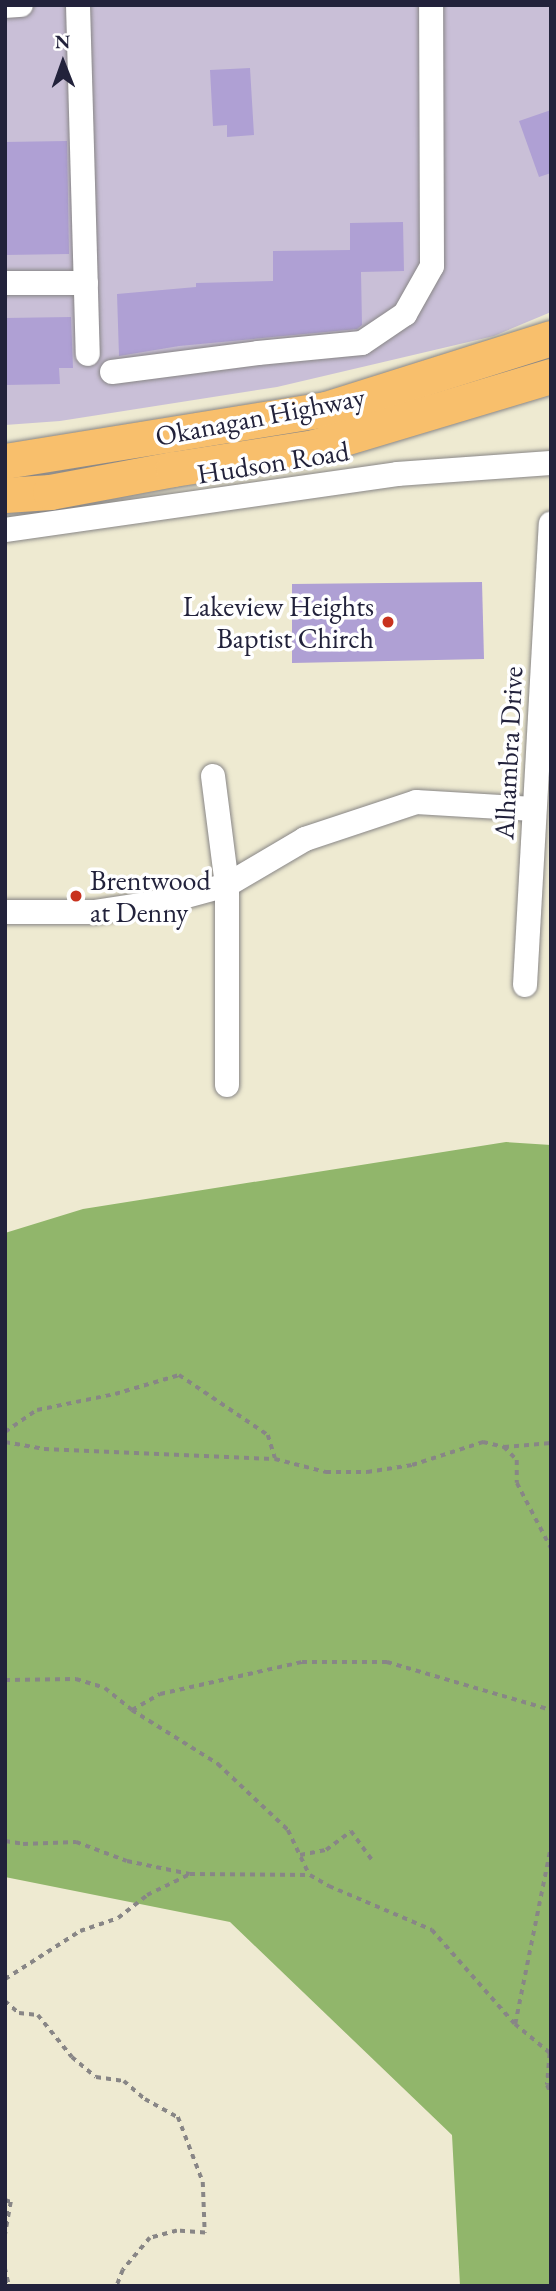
<!DOCTYPE html>
<style>
body{margin:0}
#map{position:relative;width:556px;height:2291px;overflow:hidden;background:#eeead1;font-family:"EB Garamond",serif}
div>[style]{position:absolute}
.industrial>*{inset:0;background:#c9bfd7}
.forest>*{inset:0;background:#91b66b}
.building>*{inset:0;background:#afa0d4}
.path>*{height:3.5px;margin-top:-1.75px;transform-origin:0;background:repeating-linear-gradient(90deg,#888686 0 5px,transparent 0 10px)}
.roads{filter:drop-shadow(0 0 2px #888686) drop-shadow(0 0 2px #888686)}
.minor>*{height:24px;margin:-12px;padding:0 12px;transform-origin:12px;border-radius:12px;background:#fff}
.highway>*{height:35px;margin:-17.5px;padding:0 17.5px;transform-origin:17.5px;border-radius:17.5px;background:#f8bf6c}
.dots>*{width:19px;height:19px;translate:-50% -50%;box-sizing:border-box;border:4px solid #fff;border-radius:50%}
span{translate:-50% -50%;white-space:nowrap;text-align:center;line-height:1.15;-webkit-text-stroke:7px #fff;paint-order:stroke}
.street-label{font-size:28px;color:#22223b}
.poi-label{font-size:28px;color:#22223b}
.right{translate:-100% -50%;text-align:right}
.left{translate:0 -50%;text-align:left}
.frame{position:absolute;inset:0;border:7px solid #22223b;pointer-events:none}
.north{position:absolute;left:28px;top:28px;width:70px;height:70px;-webkit-text-stroke:5px #fff;paint-order:stroke;rotate:359deg;font-size:19px;font-weight:700;line-height:28px;text-align:center;color:#22223b}
.north::after{content:'';display:block;margin:auto;width:24px;height:32px;background:#22223b;clip-path:polygon(50% 0,100% 100%,50% 72%,0 100%)}
</style>
<div id="map">
<div class="industrial">
<div style="clip-path:polygon(5px 5px,551px 5px,551px 312px,494px 336px,277px 387px,60px 421px,5px 425px)"></div>
</div>
<div class="forest">
<div style="clip-path:polygon(506px 1142px,551px 1145px,551px 2286px,460px 2286px,452px 2135px,230px 1922px,5px 1877px,5px 1233px,83px 1209px)"></div>
</div>
<div class="building">
<div style="clip-path:polygon(250px 68px,254px 135px,227px 137px,227px 125px,213px 126px,210px 70px)"></div>
<div style="clip-path:polygon(551px 110px,551px 173px,539px 177px,519px 121px)"></div>
<div style="clip-path:polygon(67px 141px,69px 254px,5px 255px,5px 142px)"></div>
<div style="clip-path:polygon(403px 222px,404px 271px,361px 272px,362px 325px,357px 329px,179px 346px,119px 356px,117px 294px,196px 287px,196px 283px,273px 281px,273px 251px,350px 250px,350px 223px)"></div>
<div style="clip-path:polygon(71px 317px,73px 368px,59px 368px,60px 384px,5px 385px,5px 318px)"></div>
<div style="clip-path:polygon(482px 582px,484px 659px,292px 663px,292px 584px)"></div>
</div>
<div class="path">
<div style="left:5px;top:1432px;width:39px;rotate:-35deg"></div>
<div style="left:37px;top:1410px;width:80px;rotate:-11.6deg"></div>
<div style="left:115px;top:1394px;width:67px;rotate:-16.5deg"></div>
<div style="left:179px;top:1375px;width:107px;rotate:34deg"></div>
<div style="left:268px;top:1435px;width:24px;rotate:73deg"></div>
<div style="left:5px;top:1442px;width:40px;rotate:10deg"></div>
<div style="left:44px;top:1449px;width:231px;rotate:2.5deg"></div>
<div style="left:275px;top:1459px;width:53px;rotate:14.3deg"></div>
<div style="left:326px;top:1472px;width:41px"></div>
<div style="left:367px;top:1472px;width:46px;rotate:-8.8deg"></div>
<div style="left:412px;top:1465px;width:75px;rotate:-17.9deg"></div>
<div style="left:483px;top:1442px;width:22px;rotate:13deg"></div>
<div style="left:504px;top:1447px;width:18px;rotate:45deg"></div>
<div style="left:517px;top:1460px;width:23px;rotate:90deg"></div>
<div style="left:517px;top:1483px;width:73px;rotate:62.4deg"></div>
<div style="left:504px;top:1447px;width:47px;rotate:-4.9deg"></div>
<div style="left:5px;top:1680px;width:71px;rotate:-0.8deg"></div>
<div style="left:76px;top:1679px;width:30px;rotate:17deg"></div>
<div style="left:105px;top:1688px;width:35px;rotate:39deg"></div>
<div style="left:132px;top:1710px;width:102px;rotate:32.1deg"></div>
<div style="left:218px;top:1764px;width:96px;rotate:43.3deg"></div>
<div style="left:288px;top:1830px;width:49px;rotate:64.5deg"></div>
<div style="left:132px;top:1710px;width:32px;rotate:-30deg"></div>
<div style="left:160px;top:1694px;width:146px;rotate:-12.7deg"></div>
<div style="left:302px;top:1662px;width:85px"></div>
<div style="left:387px;top:1662px;width:171px;rotate:16.3deg"></div>
<div style="left:5px;top:1841px;width:18px;rotate:9deg"></div>
<div style="left:23px;top:1844px;width:53px;rotate:-2.2deg"></div>
<div style="left:76px;top:1842px;width:54px;rotate:20.4deg"></div>
<div style="left:127px;top:1861px;width:64px;rotate:11.7deg"></div>
<div style="left:300px;top:1855px;width:26px;rotate:-11deg"></div>
<div style="left:326px;top:1850px;width:31px;rotate:-37deg"></div>
<div style="left:351px;top:1831px;width:36px;rotate:54deg"></div>
<div style="left:5px;top:1979px;width:89px;rotate:-32.6deg"></div>
<div style="left:80px;top:1931px;width:40px;rotate:-18.9deg"></div>
<div style="left:118px;top:1918px;width:37px;rotate:-38deg"></div>
<div style="left:147px;top:1895px;width:48px;rotate:-26deg"></div>
<div style="left:190px;top:1874px;width:120px;rotate:0.5deg"></div>
<div style="left:310px;top:1875px;width:22px;rotate:30deg"></div>
<div style="left:329px;top:1886px;width:112px;rotate:23.1deg"></div>
<div style="left:432px;top:1930px;width:125px;rotate:48.6deg"></div>
<div style="left:515px;top:2024px;width:45px;rotate:39.6deg"></div>
<div style="left:550px;top:2053px;width:32px;rotate:95deg"></div>
<div style="left:547px;top:2085px;width:9px;rotate:63deg"></div>
<div style="left:5px;top:2001px;width:18px;rotate:41deg"></div>
<div style="left:19px;top:2013px;width:19px;rotate:6deg"></div>
<div style="left:38px;top:2015px;width:54px;rotate:51deg"></div>
<div style="left:72px;top:2057px;width:31px;rotate:40deg"></div>
<div style="left:96px;top:2077px;width:28px;rotate:8deg"></div>
<div style="left:124px;top:2081px;width:28px;rotate:41deg"></div>
<div style="left:145px;top:2099px;width:38px;rotate:29deg"></div>
<div style="left:178px;top:2117px;width:70px;rotate:69deg"></div>
<div style="left:203px;top:2182px;width:51px;rotate:87.8deg"></div>
<div style="left:205px;top:2233px;width:28px;rotate:-176deg"></div>
<div style="left:177px;top:2231px;width:28px;rotate:165deg"></div>
<div style="left:150px;top:2238px;width:42px;rotate:130.2deg"></div>
<div style="left:123px;top:2270px;width:17px;rotate:111deg"></div>
<div style="left:515px;top:2024px;width:183px;rotate:-78.6deg"></div>
<div style="left:5px;top:2200px;width:6px;rotate:18deg"></div>
<div style="left:11px;top:2202px;width:36px;rotate:100deg"></div>
<div style="left:5px;top:2268px;width:18px;rotate:77deg"></div>
</div>
<div class="roads">
<div class="minor">
<div style="left:78px;top:5px;width:349px;rotate:88.4deg"></div>
<div style="left:5px;top:6px;width:16px;rotate:-4deg"></div>
<div style="left:5px;top:283px;width:81px"></div>
<div style="left:112px;top:372px;width:147px;rotate:-7.4deg"></div>
<div style="left:258px;top:353px;width:104px;rotate:-5.5deg"></div>
<div style="left:362px;top:343px;width:52px;rotate:-34deg"></div>
<div style="left:405px;top:314px;width:55px;rotate:-60.6deg"></div>
<div style="left:432px;top:266px;width:261px;rotate:-90.2deg"></div>
<div style="left:5px;top:530px;width:396px;rotate:-8.1deg"></div>
<div style="left:397px;top:474px;width:154px;rotate:-4.1deg"></div>
<div style="left:213px;top:776px;width:110px;rotate:82.7deg"></div>
<div style="left:227px;top:885px;width:200px;rotate:90deg"></div>
<div style="left:5px;top:912px;width:89px"></div>
<div style="left:94px;top:912px;width:79px;rotate:-8.7deg"></div>
<div style="left:172px;top:900px;width:57px;rotate:-15.3deg"></div>
<div style="left:227px;top:885px;width:91px;rotate:-30.5deg"></div>
<div style="left:305px;top:839px;width:117px;rotate:-18.4deg"></div>
<div style="left:416px;top:802px;width:118px;rotate:3.4deg"></div>
<div style="left:525px;top:985px;width:462px;rotate:-86.8deg"></div>
</div>
<div class="highway">
<div style="left:5px;top:461px;width:325px;rotate:-9.2deg"></div>
<div style="left:326px;top:409px;width:236px;rotate:-17.5deg"></div>
<div style="left:5px;top:495px;width:45px;rotate:-3.8deg"></div>
<div style="left:50px;top:492px;width:125px;rotate:-10.6deg"></div>
<div style="left:173px;top:469px;width:143px;rotate:-8.9deg"></div>
<div style="left:314px;top:447px;width:247px;rotate:-16.7deg"></div>
</div>
</div>
<div class="dots">
<div style="left:388px;top:622px;background:#c8321e"></div>
<div style="left:76px;top:896px;background:#c8321e"></div>
</div>
<div class="street-label">
<span style="left:260px;top:416px;rotate:-11deg">Okanagan Highway</span>
<span style="left:273px;top:462px;rotate:-9deg">Hudson Road</span>
<span style="left:508px;top:753px;rotate:-87deg">Alhambra Drive</span>
</div>
<div class="poi-label">
<span class="right" style="left:374px;top:622px">Lakeview Heights<br>Baptist Chirch</span>
<span class="left" style="left:90px;top:896px">Brentwood<br>at Denny</span>
</div>
<div class="frame"></div>
<div class="north">N</div>
</div>
